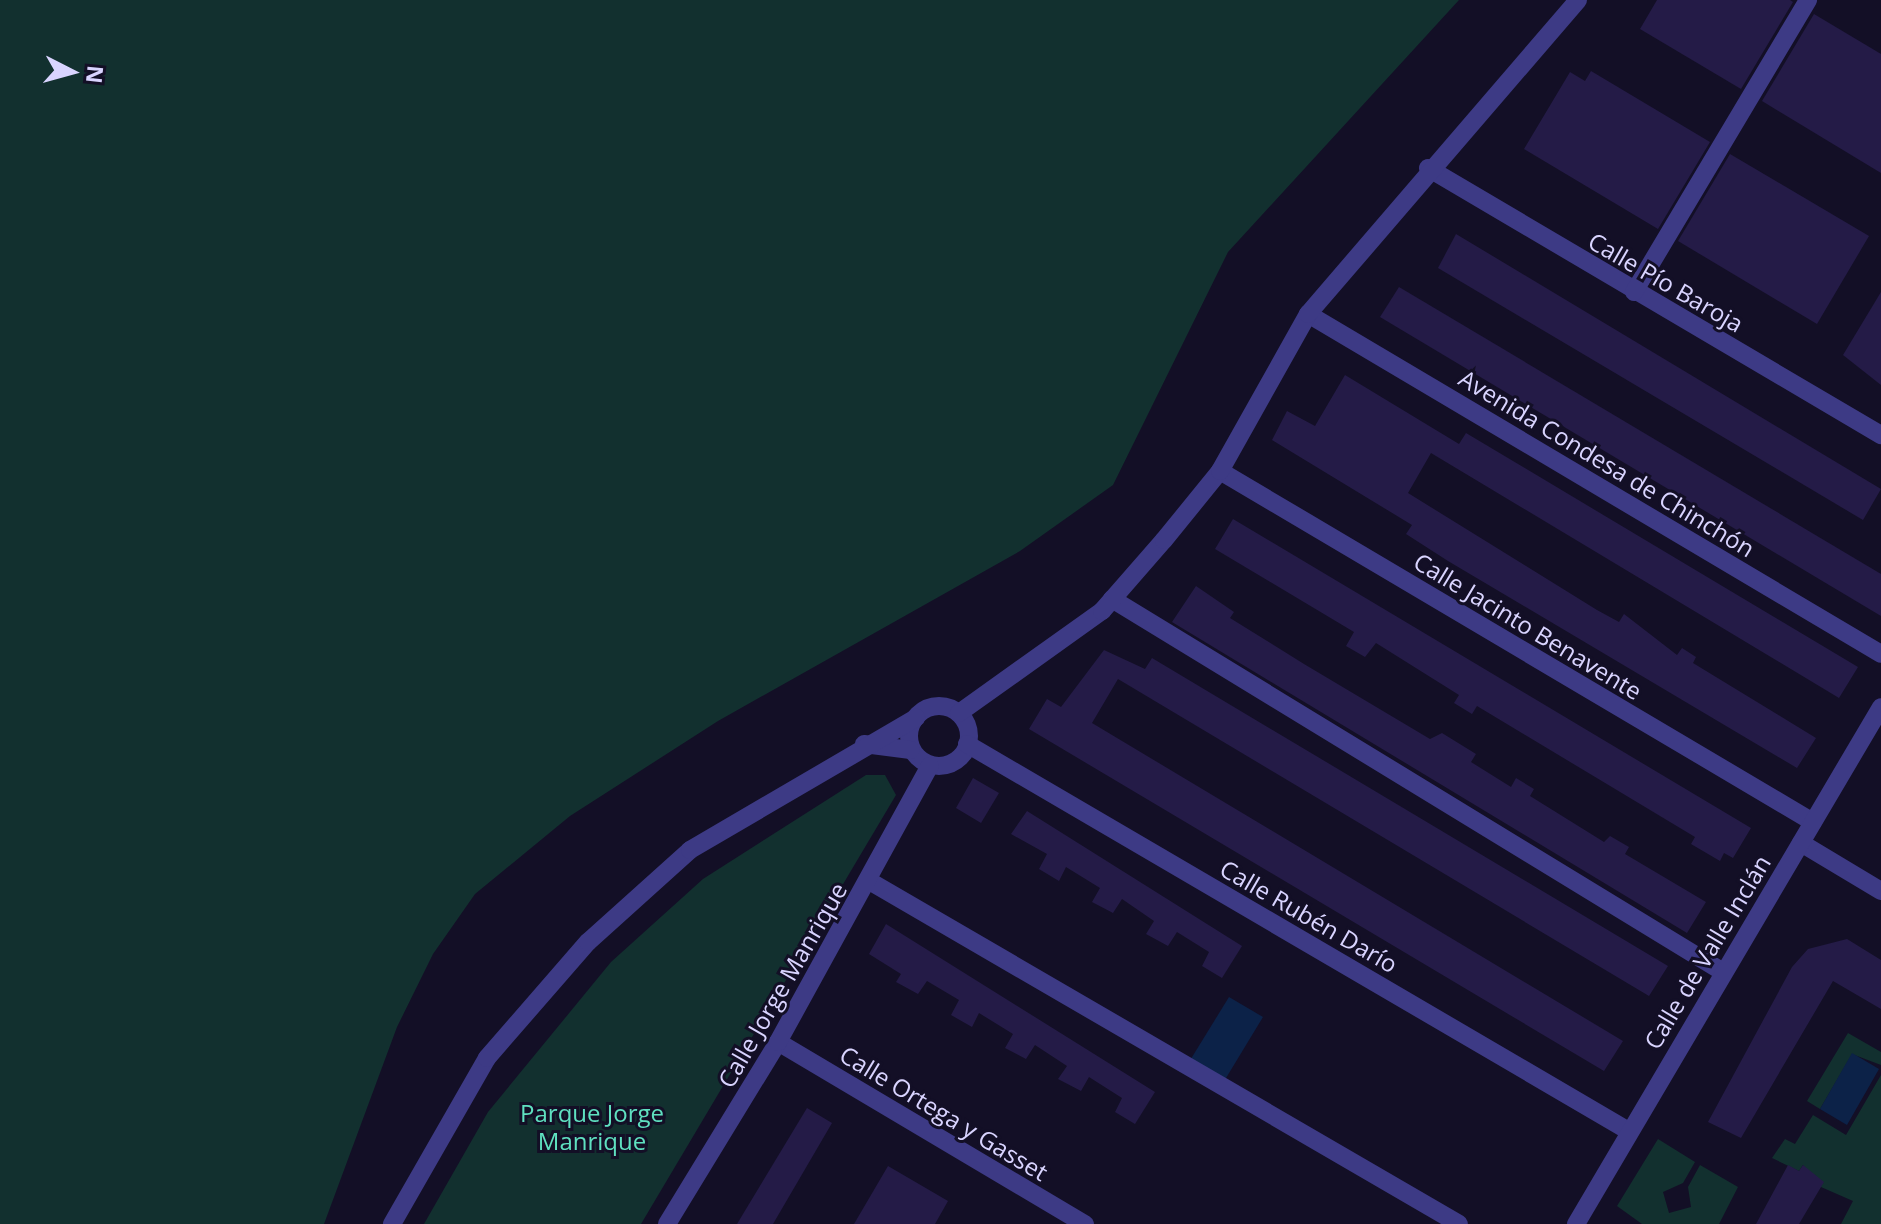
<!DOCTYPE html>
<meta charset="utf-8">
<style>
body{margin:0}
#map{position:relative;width:1881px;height:1224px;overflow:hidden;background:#130f26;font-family:"Open Sans",sans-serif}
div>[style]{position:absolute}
.green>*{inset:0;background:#12302f}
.water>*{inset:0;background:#0c2248}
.building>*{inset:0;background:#241b47}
.street>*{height:18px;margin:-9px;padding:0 9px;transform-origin:9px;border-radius:9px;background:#3d3a85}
.street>.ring{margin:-9px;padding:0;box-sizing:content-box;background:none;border:18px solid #3d3a85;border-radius:50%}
span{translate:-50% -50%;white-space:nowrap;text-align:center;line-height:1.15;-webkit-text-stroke:6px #130f26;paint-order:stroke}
.street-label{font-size:24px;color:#d9d4ff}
.park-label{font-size:24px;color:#5fe0c0}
.north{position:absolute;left:32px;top:32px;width:80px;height:80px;-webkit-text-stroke:6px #130f26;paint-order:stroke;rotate:96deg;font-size:22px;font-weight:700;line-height:32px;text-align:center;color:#d9d4ff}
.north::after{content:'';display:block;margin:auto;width:28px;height:36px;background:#d9d4ff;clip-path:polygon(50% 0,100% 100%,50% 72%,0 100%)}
</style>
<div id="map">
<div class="green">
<div style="clip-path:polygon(0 0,1459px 0,1228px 252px,1113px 485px,1020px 551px,718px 721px,570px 816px,475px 894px,433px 954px,397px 1027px,324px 1224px,0 1224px)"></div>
<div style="clip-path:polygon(866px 775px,885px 775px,896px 795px,641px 1224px,424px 1224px,488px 1112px,611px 962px,703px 879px)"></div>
<div style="clip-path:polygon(1848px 1033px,1881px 1052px,1881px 1065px,1852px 1054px,1820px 1109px,1807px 1101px)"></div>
<div style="clip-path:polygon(1881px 1075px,1881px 1224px,1841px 1224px,1853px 1201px,1821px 1187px,1803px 1165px,1799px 1171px,1772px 1158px,1785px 1139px,1795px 1144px,1813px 1115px,1846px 1135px)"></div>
<div style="clip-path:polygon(1658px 1139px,1695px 1162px,1683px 1183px,1663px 1192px,1669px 1213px,1691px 1207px,1688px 1187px,1700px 1165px,1738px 1187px,1719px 1224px,1642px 1224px,1617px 1206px)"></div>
</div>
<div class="water">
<div style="clip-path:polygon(1229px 997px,1263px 1017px,1223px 1083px,1189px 1062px)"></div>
<div style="clip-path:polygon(1852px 1053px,1879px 1069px,1847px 1125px,1820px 1109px)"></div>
</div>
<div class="building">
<div style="clip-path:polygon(1657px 0,1790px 0,1793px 2px,1741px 89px,1640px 29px)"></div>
<div style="clip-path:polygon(1814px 14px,1881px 54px,1881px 173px,1762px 101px)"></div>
<div style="clip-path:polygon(1591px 71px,1710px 142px,1658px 229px,1524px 149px,1570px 72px,1585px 81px)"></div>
<div style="clip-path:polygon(1730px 154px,1869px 236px,1817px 324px,1678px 241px)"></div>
<div style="clip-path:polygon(1456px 234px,1881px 489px,1863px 520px,1438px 268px)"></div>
<div style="clip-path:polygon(1399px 287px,1881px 574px,1881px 616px,1380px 317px)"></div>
<div style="clip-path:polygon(1881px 292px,1881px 385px,1843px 355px)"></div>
<div style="clip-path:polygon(1345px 375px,1459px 444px,1466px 433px,1858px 667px,1839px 698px,1431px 453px,1408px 493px,1597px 610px,1619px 622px,1624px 614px,1677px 655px,1682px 648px,1696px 657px,1693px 663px,1816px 738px,1797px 768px,1448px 561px,1406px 534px,1412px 525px,1272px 440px,1287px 411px,1315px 426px)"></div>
<div style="clip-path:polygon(1233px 519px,1751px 828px,1733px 858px,1724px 853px,1720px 861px,1691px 844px,1695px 837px,1477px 706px,1472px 714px,1454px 703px,1459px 695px,1376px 643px,1365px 657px,1346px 646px,1354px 632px,1215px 549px)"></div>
<div style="clip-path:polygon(1196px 586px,1234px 612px,1230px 618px,1304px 664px,1430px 739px,1442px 733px,1476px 754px,1471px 762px,1511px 787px,1516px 778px,1534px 789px,1530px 796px,1604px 842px,1610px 836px,1629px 847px,1625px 854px,1706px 902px,1687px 933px,1172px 622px)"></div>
<div style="clip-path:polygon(1104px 650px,1145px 669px,1152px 658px,1668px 966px,1649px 996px,1118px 679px,1092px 723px,1623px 1041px,1604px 1071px,1029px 729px,1047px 699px,1061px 707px)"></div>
<div style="clip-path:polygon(973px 778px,999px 793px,981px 823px,956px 808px)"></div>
<div style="clip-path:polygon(1027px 811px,1242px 946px,1222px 978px,1202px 966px,1209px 952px,1177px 932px,1168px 946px,1146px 934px,1154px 921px,1122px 899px,1113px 913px,1092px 902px,1100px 888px,1066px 867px,1059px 881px,1039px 869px,1047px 854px,1011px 834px)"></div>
<div style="clip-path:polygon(886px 924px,1155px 1092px,1135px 1124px,1115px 1112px,1122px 1098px,1089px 1077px,1081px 1091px,1058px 1079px,1067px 1066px,1035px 1045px,1026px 1059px,1005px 1048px,1013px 1034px,979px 1013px,972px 1027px,951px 1015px,959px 1000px,927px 981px,918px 994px,896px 982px,901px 974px,869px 954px)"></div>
<div style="clip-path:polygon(1847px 939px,1881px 960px,1881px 1009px,1833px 981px,1741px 1138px,1708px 1122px,1792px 967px,1808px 949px)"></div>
<div style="clip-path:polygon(807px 1108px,832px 1123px,773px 1224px,737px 1224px)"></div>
<div style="clip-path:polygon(1788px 1165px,1799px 1171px,1803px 1165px,1824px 1182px,1799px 1224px,1756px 1224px)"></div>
<div style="clip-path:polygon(888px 1166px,948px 1201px,935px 1224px,854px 1224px)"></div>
</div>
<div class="street">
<div style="left:1428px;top:168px;width:526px;rotate:30.52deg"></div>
<div style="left:1634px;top:292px;width:340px;rotate:-59.2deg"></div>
<div style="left:1308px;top:314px;width:666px;rotate:30.68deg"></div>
<div style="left:1220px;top:471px;width:689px;rotate:30.62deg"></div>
<div style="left:1112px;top:599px;width:716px;rotate:31.4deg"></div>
<div class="ring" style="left:909px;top:706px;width:42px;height:42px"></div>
<div style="left:959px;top:713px;width:176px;rotate:-35.5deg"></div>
<div style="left:1102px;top:611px;width:94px;rotate:-48.9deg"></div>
<div style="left:1164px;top:540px;width:89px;rotate:-50.9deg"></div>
<div style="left:1220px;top:471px;width:180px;rotate:-60.7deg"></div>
<div style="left:1308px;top:314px;width:414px;rotate:-49.3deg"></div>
<div style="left:864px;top:744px;width:47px;rotate:7.3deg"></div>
<div style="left:967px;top:744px;width:765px;rotate:30.32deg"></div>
<div style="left:1801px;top:843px;width:93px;rotate:31deg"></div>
<div style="left:871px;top:882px;width:680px;rotate:30.18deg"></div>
<div style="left:778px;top:1042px;width:357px;rotate:30.7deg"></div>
<div style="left:392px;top:1224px;width:191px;rotate:-60.2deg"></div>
<div style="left:487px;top:1058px;width:154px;rotate:-49deg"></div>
<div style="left:588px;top:942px;width:137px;rotate:-42deg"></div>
<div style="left:690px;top:850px;width:262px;rotate:-30.3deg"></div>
<div style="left:667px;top:1224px;width:213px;rotate:-58.6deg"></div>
<div style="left:778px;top:1042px;width:315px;rotate:-61.2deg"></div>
<div style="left:1576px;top:1224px;width:600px;rotate:-59.46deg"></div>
</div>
<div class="street-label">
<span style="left:1666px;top:282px;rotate:30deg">Calle Pío Baroja</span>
<span style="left:1607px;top:463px;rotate:31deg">Avenida Condesa de Chinchón</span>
<span style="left:1528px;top:626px;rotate:31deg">Calle Jacinto Benavente</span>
<span style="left:1309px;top:916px;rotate:30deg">Calle Rubén Darío</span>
<span style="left:1707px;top:952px;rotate:-59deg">Calle de Valle Inclán</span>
<span style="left:782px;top:985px;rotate:-60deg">Calle Jorge Manrique</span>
<span style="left:944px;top:1113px;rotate:31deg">Calle Ortega y Gasset</span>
</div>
<div class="park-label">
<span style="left:592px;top:1127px">Parque Jorge<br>Manrique</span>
</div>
<div class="north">N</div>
</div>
